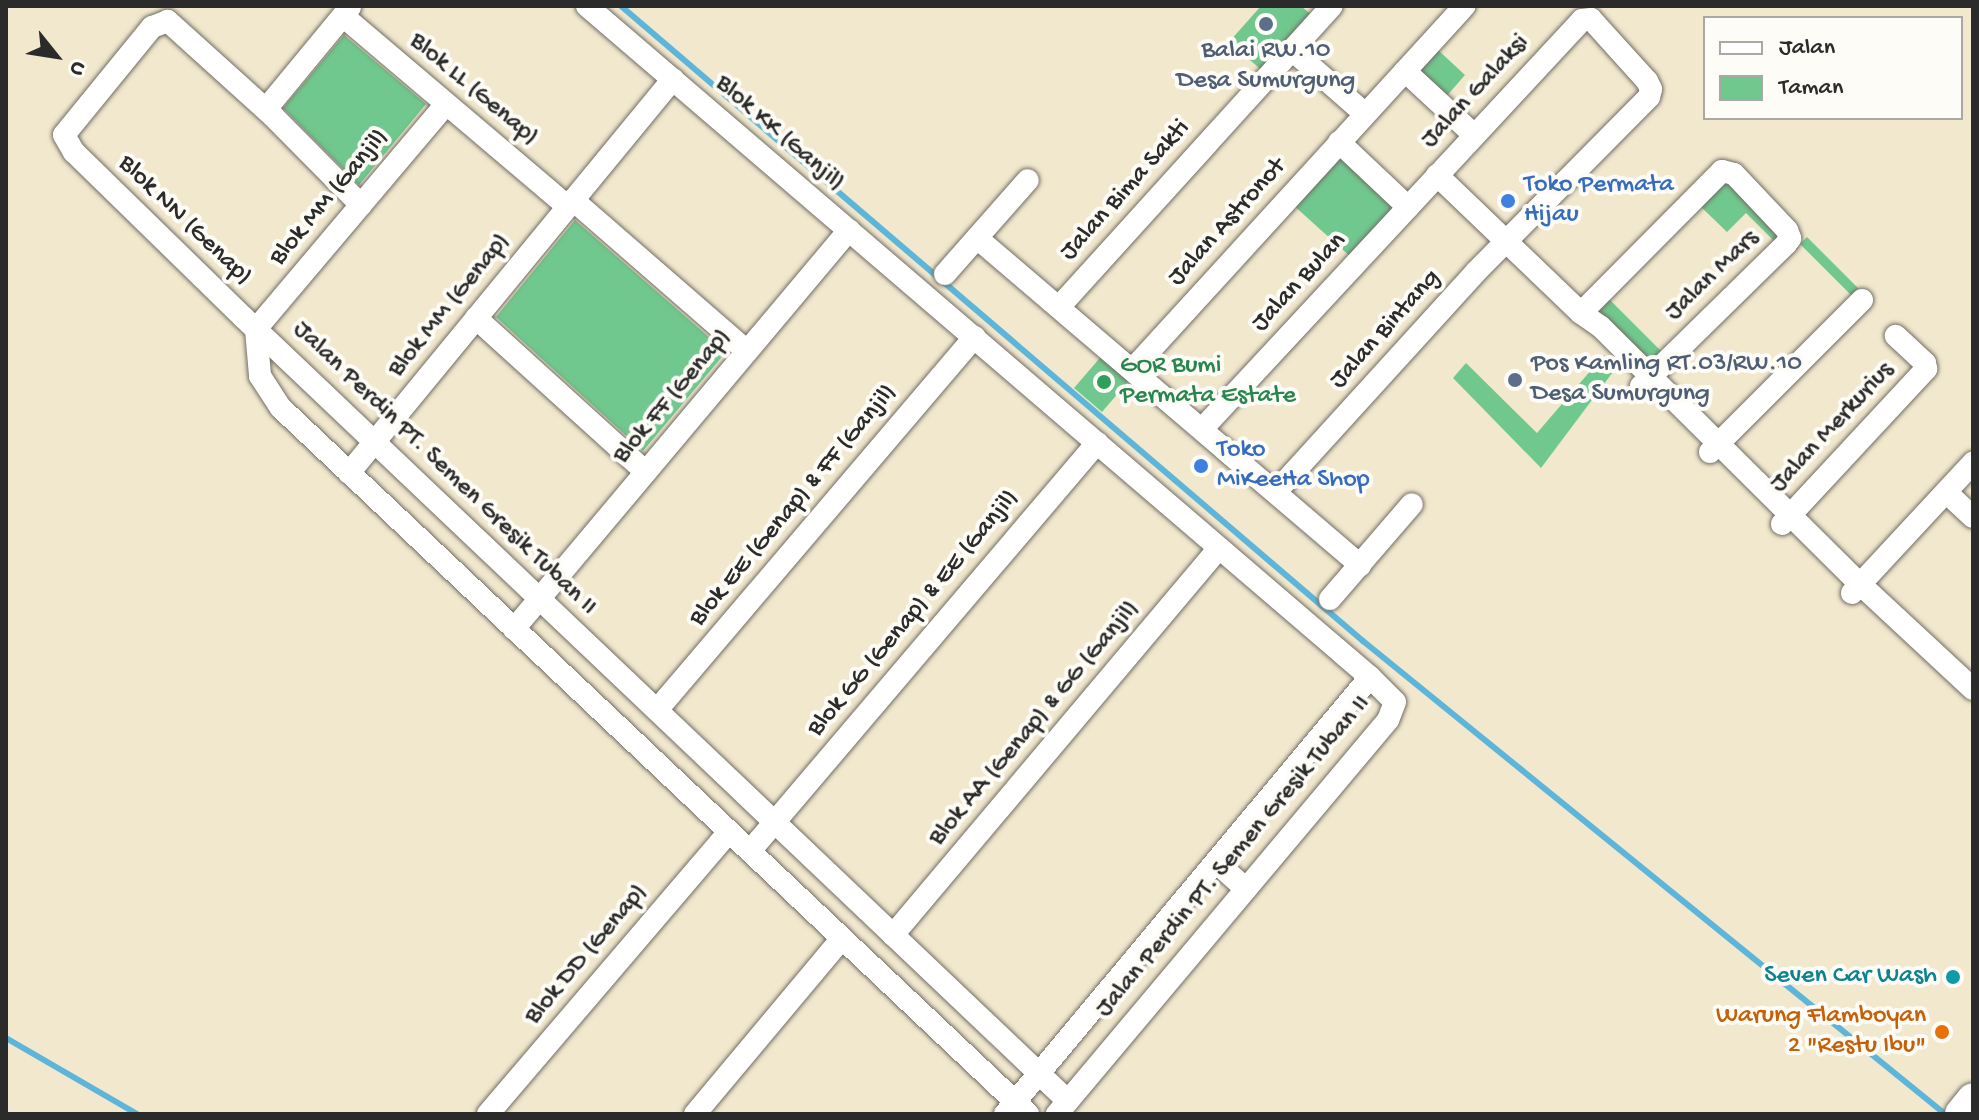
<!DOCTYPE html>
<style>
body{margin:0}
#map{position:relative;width:1979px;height:1120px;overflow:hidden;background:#f2e8ce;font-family:"Gochi Hand",sans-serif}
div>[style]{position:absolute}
.green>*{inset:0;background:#71c88e}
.stream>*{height:6px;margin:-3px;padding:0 3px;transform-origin:3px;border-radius:3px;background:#5db6da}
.roads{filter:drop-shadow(0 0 2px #716d64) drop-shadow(0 0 2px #716d64)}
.street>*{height:22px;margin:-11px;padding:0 11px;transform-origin:11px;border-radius:11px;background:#fff}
.secondary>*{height:32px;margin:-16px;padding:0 16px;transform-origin:16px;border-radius:16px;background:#fff}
.dots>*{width:22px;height:22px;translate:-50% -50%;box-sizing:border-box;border:4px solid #fdfcf7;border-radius:50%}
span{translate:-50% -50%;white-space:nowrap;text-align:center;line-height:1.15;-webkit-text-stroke:8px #fdfcf7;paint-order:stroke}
.service-label{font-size:26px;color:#4e5e75}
.left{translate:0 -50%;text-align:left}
.street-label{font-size:26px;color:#2b2b2b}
.shop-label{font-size:26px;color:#366cbe}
.leisure-label{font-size:26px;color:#27864d}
.culture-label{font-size:26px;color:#0d838f}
.right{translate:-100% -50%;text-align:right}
.food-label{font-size:26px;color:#c56008}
.frame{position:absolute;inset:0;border:8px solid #2b2b2b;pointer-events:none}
.legend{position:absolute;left:1703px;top:16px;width:260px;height:104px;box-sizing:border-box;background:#fdfcf7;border:2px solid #a9a8a5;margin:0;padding:10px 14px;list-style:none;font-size:24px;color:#2b2b2b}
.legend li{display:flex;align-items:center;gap:16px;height:40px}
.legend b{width:40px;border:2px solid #a9a8a5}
.north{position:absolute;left:16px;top:16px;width:80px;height:80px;-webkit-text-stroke:6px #fdfcf7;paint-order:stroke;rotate:120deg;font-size:22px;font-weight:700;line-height:32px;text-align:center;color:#2b2b2b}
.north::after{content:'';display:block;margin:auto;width:28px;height:36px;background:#2b2b2b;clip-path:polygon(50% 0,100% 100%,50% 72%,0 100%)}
</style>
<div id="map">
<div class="green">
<div style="clip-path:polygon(1261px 6px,1301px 6px,1314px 17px,1265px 73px,1229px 42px)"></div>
<div style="clip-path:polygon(344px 35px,426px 104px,359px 185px,283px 108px)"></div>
<div style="clip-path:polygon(1437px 49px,1465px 75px,1445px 98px,1416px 71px)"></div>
<div style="clip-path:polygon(1340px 151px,1400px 207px,1352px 258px,1292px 204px)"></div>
<div style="clip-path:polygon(1728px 178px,1784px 234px,1775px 242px,1746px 213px,1727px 232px,1700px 206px)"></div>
<div style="clip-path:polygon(575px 220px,726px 352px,643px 451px,496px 317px)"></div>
<div style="clip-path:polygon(1807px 237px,1860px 290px,1853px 297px,1800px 244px)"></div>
<div style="clip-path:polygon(1608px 298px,1662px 352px,1649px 365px,1595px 311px)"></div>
<div style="clip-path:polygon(1105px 352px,1133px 376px,1102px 412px,1074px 388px)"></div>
<div style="clip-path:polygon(1604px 355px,1616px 368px,1541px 468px,1453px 378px,1466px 363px,1537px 433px)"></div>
</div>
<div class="stream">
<div style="left:621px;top:6px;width:977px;rotate:40.56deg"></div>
<div style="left:1363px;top:641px;width:750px;rotate:39.1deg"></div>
<div style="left:6px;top:1038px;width:151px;rotate:30.1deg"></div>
</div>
<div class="roads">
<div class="street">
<div style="left:587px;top:6px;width:1031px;rotate:40.6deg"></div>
<div style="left:1370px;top:677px;width:35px;rotate:45deg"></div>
<div style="left:1395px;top:702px;width:19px;rotate:111deg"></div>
<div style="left:1388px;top:720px;width:515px;rotate:130.03deg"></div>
<div style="left:343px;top:16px;width:295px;rotate:40.3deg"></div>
<div style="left:1292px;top:50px;width:97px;rotate:41.2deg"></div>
<div style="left:1405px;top:71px;width:94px;rotate:42.8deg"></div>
<div style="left:266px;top:109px;width:132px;rotate:-50.5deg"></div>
<div style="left:1339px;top:142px;width:95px;rotate:43.3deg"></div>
<div style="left:1437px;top:175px;width:199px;rotate:43.8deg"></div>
<div style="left:1581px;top:313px;width:24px;rotate:35deg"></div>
<div style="left:1601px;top:327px;width:365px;rotate:44.8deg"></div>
<div style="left:1860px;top:584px;width:154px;rotate:42.9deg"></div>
<div style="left:573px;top:200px;width:230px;rotate:41deg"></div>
<div style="left:361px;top:205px;width:125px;rotate:-134.7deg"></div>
<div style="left:273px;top:116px;width:142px;rotate:-137.9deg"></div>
<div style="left:168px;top:21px;width:17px;rotate:159deg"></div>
<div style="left:152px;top:27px;width:139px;rotate:129.2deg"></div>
<div style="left:64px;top:135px;width:20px;rotate:60deg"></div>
<div style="left:74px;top:152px;width:236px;rotate:44.3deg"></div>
<div style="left:243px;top:317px;width:1138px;rotate:43.54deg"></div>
<div style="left:977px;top:238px;width:504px;rotate:40.49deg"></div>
<div style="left:945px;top:274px;width:125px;rotate:-48.6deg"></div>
<div style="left:1059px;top:307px;width:406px;rotate:-47.8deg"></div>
<div style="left:1581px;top:313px;width:200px;rotate:-45.2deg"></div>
<div style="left:1722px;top:171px;width:12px;rotate:14deg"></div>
<div style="left:1734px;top:174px;width:77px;rotate:46.6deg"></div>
<div style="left:1787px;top:230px;width:9px;rotate:69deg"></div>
<div style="left:1790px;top:238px;width:7px;rotate:124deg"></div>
<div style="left:1786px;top:244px;width:203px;rotate:135.6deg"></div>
<div style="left:476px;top:318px;width:229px;rotate:42.2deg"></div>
<div style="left:256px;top:329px;width:47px;rotate:85.1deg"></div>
<div style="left:260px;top:376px;width:38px;rotate:57deg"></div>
<div style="left:281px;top:408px;width:1028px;rotate:43.38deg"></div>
<div style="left:256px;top:329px;width:294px;rotate:-49.8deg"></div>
<div style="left:1133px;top:369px;width:492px;rotate:-47.6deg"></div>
<div style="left:1203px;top:428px;width:557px;rotate:-47.11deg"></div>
<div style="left:1582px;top:20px;width:9px;rotate:-6deg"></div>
<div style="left:1591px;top:19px;width:84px;rotate:47.9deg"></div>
<div style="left:1647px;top:81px;width:9px;rotate:63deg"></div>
<div style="left:1651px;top:89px;width:8px;rotate:104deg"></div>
<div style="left:1649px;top:97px;width:247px;rotate:134.7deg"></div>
<div style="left:1475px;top:273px;width:296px;rotate:132.3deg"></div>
<div style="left:1710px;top:452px;width:215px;rotate:-45deg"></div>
<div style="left:349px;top:473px;width:510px;rotate:-50.57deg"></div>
<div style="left:1946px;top:492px;width:37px;rotate:43deg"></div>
<div style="left:1782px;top:524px;width:212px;rotate:-47.1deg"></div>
<div style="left:1926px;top:369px;width:6px;rotate:-99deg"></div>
<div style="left:1925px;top:363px;width:40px;rotate:-137deg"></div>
<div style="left:1852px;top:593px;width:178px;rotate:-47.1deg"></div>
<div style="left:1330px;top:599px;width:125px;rotate:-49.2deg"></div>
<div style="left:514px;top:629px;width:521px;rotate:-49.98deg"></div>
<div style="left:657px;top:710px;width:490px;rotate:-49.6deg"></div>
<div style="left:750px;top:851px;width:536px;rotate:-49.62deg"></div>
<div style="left:1216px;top:862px;width:40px;rotate:42deg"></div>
<div style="left:893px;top:935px;width:506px;rotate:-49.89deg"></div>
<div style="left:488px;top:1114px;width:371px;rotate:-49.5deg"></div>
<div style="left:695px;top:1114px;width:229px;rotate:-50.1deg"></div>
<div style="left:1005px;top:1114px;width:569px;rotate:-50.13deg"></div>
</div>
<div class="secondary">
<div style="left:1961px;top:1114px;width:19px;rotate:-51deg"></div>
</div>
</div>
<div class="dots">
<div style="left:1266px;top:24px;background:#5c6f8a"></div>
<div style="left:1508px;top:201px;background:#3f7fe0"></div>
<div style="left:1515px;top:380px;background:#5c6f8a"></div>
<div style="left:1104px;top:382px;background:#2e9e5b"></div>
<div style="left:1201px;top:466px;background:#3f7fe0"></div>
<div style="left:1953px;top:977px;background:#0f9aa8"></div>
<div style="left:1942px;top:1032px;background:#e8710a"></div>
</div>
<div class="service-label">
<span style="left:1266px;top:67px">Balai RW.10<br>Desa Sumurgung</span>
<span class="left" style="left:1531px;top:380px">Pos Kamling RT.03/RW.10<br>Desa Sumurgung</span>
</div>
<div class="street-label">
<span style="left:473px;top:90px;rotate:40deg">Blok LL (Genap)</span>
<span style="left:1476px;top:92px;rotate:-47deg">Jalan Galaksi</span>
<span style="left:779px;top:134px;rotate:41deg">Blok KK (Ganjil)</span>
<span style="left:1126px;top:191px;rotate:-48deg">Jalan Bima Sakti</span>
<span style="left:330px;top:198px;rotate:-50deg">Blok MM (Ganjil)</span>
<span style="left:184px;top:221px;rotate:44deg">Blok NN (Genap)</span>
<span style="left:1228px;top:223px;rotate:-48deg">Jalan Astronot</span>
<span style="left:1713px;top:276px;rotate:-44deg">Jalan Mars</span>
<span style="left:1300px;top:283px;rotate:-47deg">Jalan Bulan</span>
<span style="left:450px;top:306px;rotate:-51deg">Blok MM (Genap)</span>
<span style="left:1386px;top:330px;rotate:-48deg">Jalan Bintang</span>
<span style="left:673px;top:397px;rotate:-50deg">Blok FF (Genap)</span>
<span style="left:1833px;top:428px;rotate:-47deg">Jalan Merkurius</span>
<span style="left:444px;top:469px;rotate:44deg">Jalan Perdin PT. Semen Gresik Tuban II</span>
<span style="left:794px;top:506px;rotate:-50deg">Blok EE (Genap) &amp; FF (Ganjil)</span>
<span style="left:914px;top:614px;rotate:-50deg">Blok GG (Genap) &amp; EE (Ganjil)</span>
<span style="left:1035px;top:724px;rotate:-50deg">Blok AA (Genap) &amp; GG (Ganjil)</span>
<span style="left:1234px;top:857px;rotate:-50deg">Jalan Perdin PT. Semen Gresik Tuban II</span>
<span style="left:587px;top:955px;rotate:-50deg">Blok DD (Genap)</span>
</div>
<div class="shop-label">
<span class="left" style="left:1524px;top:201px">Toko Permata<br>Hijau</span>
<span class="left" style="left:1217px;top:466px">Toko<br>MiKeeHa Shop</span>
</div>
<div class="leisure-label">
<span class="left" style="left:1120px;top:382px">GOR Bumi<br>Permata Estate</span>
</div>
<div class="culture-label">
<span class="right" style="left:1937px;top:977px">Seven Car Wash</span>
</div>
<div class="food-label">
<span class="right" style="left:1926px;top:1032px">Warung Flamboyan<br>2 "Restu Ibu"</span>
</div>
<div class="frame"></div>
<ul class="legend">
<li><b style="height:10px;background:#fff"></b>Jalan</li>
<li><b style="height:22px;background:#71c88e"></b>Taman</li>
</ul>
<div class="north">U</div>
</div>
